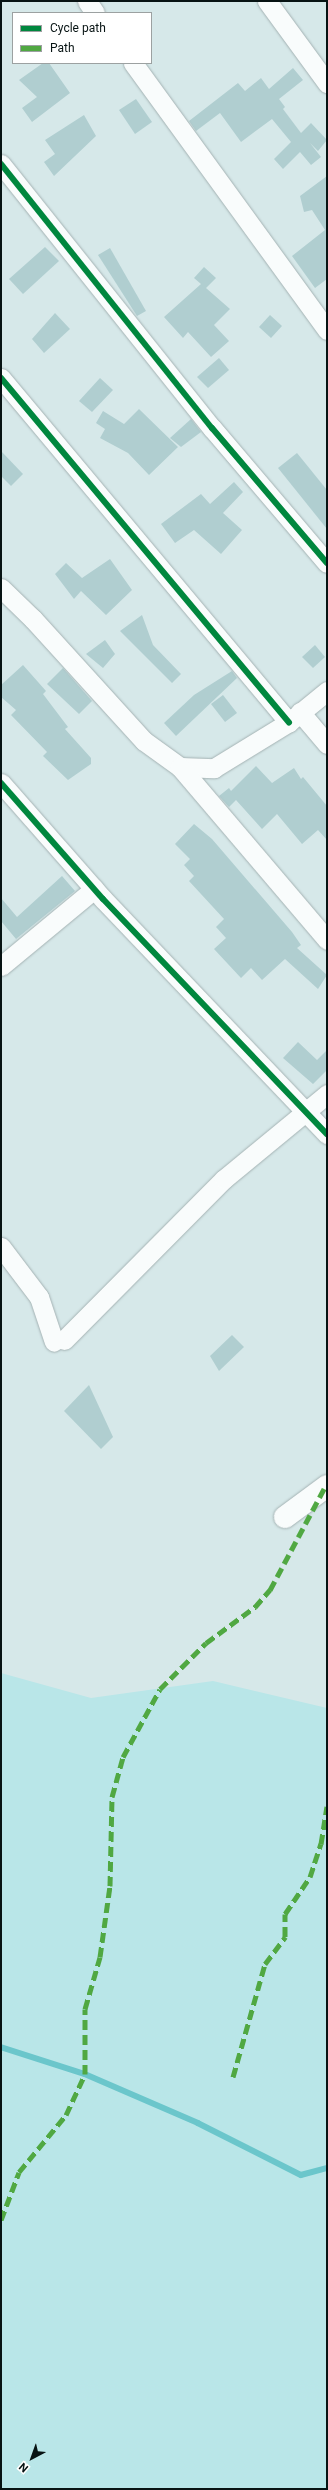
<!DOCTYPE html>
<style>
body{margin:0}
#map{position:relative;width:328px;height:2490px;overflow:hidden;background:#d6e8e9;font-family:Roboto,sans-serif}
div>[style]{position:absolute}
.green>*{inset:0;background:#b9e6e8}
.stream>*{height:5.5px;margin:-2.75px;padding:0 2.75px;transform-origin:2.75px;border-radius:2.75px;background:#6bc6cb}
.building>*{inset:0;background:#b0ced0}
.roads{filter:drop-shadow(0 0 1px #a4b2b3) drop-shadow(0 0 1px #a4b2b3)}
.minor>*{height:19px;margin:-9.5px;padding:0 9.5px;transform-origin:9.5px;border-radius:9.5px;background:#f9fcfc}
.tertiary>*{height:22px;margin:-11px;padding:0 11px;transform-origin:11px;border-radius:11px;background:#f9fcfc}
.quiet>*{height:5px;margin-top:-2.5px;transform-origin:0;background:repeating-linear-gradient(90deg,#50a842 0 10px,transparent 0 15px)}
.cycleway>*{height:6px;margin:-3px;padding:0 3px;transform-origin:3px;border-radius:3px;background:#00873e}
span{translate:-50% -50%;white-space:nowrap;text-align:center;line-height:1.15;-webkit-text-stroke:4px #fff;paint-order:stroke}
.frame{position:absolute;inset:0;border:2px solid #071313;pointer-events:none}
.legend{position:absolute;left:12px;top:12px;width:140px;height:52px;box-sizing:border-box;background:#fff;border:1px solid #9ca1a1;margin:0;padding:5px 7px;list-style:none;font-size:12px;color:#071313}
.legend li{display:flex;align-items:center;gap:8px;height:20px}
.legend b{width:20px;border:1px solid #9ca1a1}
.north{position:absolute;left:12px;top:2438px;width:40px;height:40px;-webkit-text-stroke:3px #fff;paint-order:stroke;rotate:221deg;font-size:11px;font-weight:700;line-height:16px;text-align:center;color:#071313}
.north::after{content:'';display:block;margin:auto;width:14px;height:18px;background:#071313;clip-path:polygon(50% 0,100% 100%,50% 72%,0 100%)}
</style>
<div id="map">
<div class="green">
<div style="clip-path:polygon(1px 1673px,91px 1698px,213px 1681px,327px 1708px,327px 2489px,1px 2489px)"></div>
</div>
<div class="stream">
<div style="left:1px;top:2047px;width:88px;rotate:17.8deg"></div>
<div style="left:85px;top:2074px;width:123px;rotate:23.4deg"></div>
<div style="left:198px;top:2123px;width:115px;rotate:26.8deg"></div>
<div style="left:301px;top:2175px;width:27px;rotate:-15deg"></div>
</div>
<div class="building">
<div style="clip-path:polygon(43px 63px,49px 63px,70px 93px,32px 122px,22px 108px,37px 97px,19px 80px)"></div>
<div style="clip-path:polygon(293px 68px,303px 80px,279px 99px,285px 107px,283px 109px,301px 133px,311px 123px,327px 140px,318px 151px,310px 143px,321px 157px,311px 165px,300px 152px,283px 169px,274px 159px,291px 142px,272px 119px,241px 142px,220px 113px,196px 131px,189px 121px,238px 83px,245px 91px,261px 78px,269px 89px)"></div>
<div style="clip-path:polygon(136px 99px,152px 122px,135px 134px,119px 110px)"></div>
<div style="clip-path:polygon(84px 115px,96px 136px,54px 176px,44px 162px,55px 154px,45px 140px)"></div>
<div style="clip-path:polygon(327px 176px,327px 279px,315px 288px,292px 256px,325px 230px,312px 210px,304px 212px,300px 196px)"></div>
<div style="clip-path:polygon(45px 247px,59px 261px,23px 294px,9px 279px)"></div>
<div style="clip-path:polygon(110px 248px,146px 311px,137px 316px,98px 255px)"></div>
<div style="clip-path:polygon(204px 267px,216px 278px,206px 288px,230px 309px,214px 325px,229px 341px,211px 357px,188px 332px,183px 338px,164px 317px,201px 284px,194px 278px)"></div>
<div style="clip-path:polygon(55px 313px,70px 329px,44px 353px,32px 339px)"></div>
<div style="clip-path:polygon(270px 315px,282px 326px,271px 338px,259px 327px)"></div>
<div style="clip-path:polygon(219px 358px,229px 370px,208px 388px,197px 377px)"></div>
<div style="clip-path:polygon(100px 378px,113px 390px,92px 412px,79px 401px)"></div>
<div style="clip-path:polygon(139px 409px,178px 447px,149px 475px,128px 453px,100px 438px,105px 429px,96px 423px,103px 411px,124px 424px)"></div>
<div style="clip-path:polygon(191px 419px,201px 432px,181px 447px,170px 438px)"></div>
<div style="clip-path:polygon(1px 451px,23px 474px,11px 486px,1px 476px)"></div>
<div style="clip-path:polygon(297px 453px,327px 490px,327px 529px,278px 468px)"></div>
<div style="clip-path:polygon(234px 482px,243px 492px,223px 513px,242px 530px,221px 554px,194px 530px,175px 543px,161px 524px,201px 494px,210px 504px)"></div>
<div style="clip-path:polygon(110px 559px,132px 590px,106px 615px,81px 591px,74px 599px,55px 574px,66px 563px,82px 578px)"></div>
<div style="clip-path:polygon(142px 615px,153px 645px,181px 674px,172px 683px,120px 631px)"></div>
<div style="clip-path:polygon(105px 640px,115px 654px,103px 668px,86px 654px)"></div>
<div style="clip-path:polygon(315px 645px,325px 657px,313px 668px,302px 657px)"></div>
<div style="clip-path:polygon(23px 665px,46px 691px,43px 694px,68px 727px,65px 729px,91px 758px,91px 764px,68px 780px,43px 756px,47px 752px,11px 715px,16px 710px,1px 697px,1px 685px)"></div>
<div style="clip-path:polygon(63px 668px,92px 701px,79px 714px,47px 684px)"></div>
<div style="clip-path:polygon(232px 671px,237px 678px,176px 736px,164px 723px,194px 695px)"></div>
<div style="clip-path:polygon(223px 695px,237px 713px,225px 722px,211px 704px)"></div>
<div style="clip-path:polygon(256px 766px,272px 783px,294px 768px,301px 779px,303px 777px,327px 806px,327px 840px,318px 830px,302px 844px,277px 814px,262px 829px,236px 800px,229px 807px,219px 796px,229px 788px,231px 791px)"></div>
<div style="clip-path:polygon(194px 824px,212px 839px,292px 932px,301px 945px,297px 948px,327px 975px,318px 989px,285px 959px,262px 980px,251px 968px,241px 978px,214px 949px,226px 938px,216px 927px,224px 919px,189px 881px,194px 876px,184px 865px,190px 859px,175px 844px)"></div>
<div style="clip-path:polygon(62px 876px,75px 891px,16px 939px,1px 921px,1px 898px,17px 917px)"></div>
<div style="clip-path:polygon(298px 1042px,317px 1060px,327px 1050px,327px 1070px,313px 1084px,283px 1058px)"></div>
<div style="clip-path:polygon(232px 1335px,244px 1347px,219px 1371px,210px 1356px)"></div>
<div style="clip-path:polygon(89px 1385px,113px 1437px,101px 1449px,64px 1411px)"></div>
</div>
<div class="roads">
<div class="minor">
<div style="left:87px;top:1px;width:14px;rotate:56deg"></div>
<div style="left:267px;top:1px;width:102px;rotate:53.8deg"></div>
<div style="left:133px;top:63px;width:330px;rotate:54deg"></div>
<div style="left:1px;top:164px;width:338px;rotate:51.4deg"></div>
<div style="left:212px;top:428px;width:177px;rotate:49.6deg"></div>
<div style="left:1px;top:378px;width:449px;rotate:50.1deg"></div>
<div style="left:1px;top:588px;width:45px;rotate:44.1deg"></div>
<div style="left:33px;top:619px;width:165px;rotate:47.7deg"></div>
<div style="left:144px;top:741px;width:44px;rotate:35.8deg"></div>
<div style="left:180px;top:767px;width:34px;rotate:2deg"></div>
<div style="left:214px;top:768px;width:88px;rotate:-31.5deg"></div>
<div style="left:289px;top:722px;width:49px;rotate:-39.2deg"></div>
<div style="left:300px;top:712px;width:42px;rotate:49.8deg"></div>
<div style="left:180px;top:767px;width:227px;rotate:49.6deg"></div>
<div style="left:1px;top:783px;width:154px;rotate:48.7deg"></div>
<div style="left:103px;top:899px;width:325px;rotate:46.4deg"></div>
<div style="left:1px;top:966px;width:121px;rotate:-39.6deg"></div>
<div style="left:1px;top:1247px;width:63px;rotate:52.8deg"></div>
<div style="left:39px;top:1297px;width:47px;rotate:71.6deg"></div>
<div style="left:64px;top:1340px;width:227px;rotate:-45.2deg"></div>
<div style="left:224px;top:1179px;width:134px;rotate:-39.5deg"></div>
</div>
<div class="tertiary">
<div style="left:285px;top:1517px;width:52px;rotate:-36.4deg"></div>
</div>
</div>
<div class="quiet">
<div style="left:233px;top:2077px;width:117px;rotate:-74.2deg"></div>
<div style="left:265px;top:1964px;width:34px;rotate:-53deg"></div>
<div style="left:285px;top:1937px;width:23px;rotate:-90deg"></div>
<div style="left:285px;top:1914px;width:45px;rotate:-56deg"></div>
<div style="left:310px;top:1877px;width:35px;rotate:-72deg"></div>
<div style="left:321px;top:1844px;width:38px;rotate:-81deg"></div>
<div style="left:1px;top:2220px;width:51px;rotate:-69.4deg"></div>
<div style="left:19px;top:2172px;width:74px;rotate:-50.5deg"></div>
<div style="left:66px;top:2115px;width:45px;rotate:-65.1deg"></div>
<div style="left:85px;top:2074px;width:65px;rotate:-90deg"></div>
<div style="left:85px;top:2009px;width:54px;rotate:-73.9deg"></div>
<div style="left:100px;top:1957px;width:72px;rotate:-82deg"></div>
<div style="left:110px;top:1886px;width:89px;rotate:-88.7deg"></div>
<div style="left:112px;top:1797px;width:41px;rotate:-74.6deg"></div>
<div style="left:123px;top:1757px;width:77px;rotate:-61.4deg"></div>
<div style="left:160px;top:1689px;width:65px;rotate:-45deg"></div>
<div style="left:206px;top:1643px;width:61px;rotate:-36.3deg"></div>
<div style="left:255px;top:1607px;width:23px;rotate:-49deg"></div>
<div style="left:270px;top:1590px;width:117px;rotate:-61.9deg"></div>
</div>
<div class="cycleway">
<div style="left:1px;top:164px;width:338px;rotate:51.4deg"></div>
<div style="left:212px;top:428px;width:177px;rotate:49.6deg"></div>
<div style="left:1px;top:378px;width:449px;rotate:50.1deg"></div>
<div style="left:1px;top:783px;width:154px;rotate:48.7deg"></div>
<div style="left:103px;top:899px;width:325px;rotate:46.4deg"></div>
</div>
<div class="frame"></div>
<ul class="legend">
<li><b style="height:5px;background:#00873e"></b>Cycle path</li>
<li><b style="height:5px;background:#50a842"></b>Path</li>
</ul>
<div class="north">N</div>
</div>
